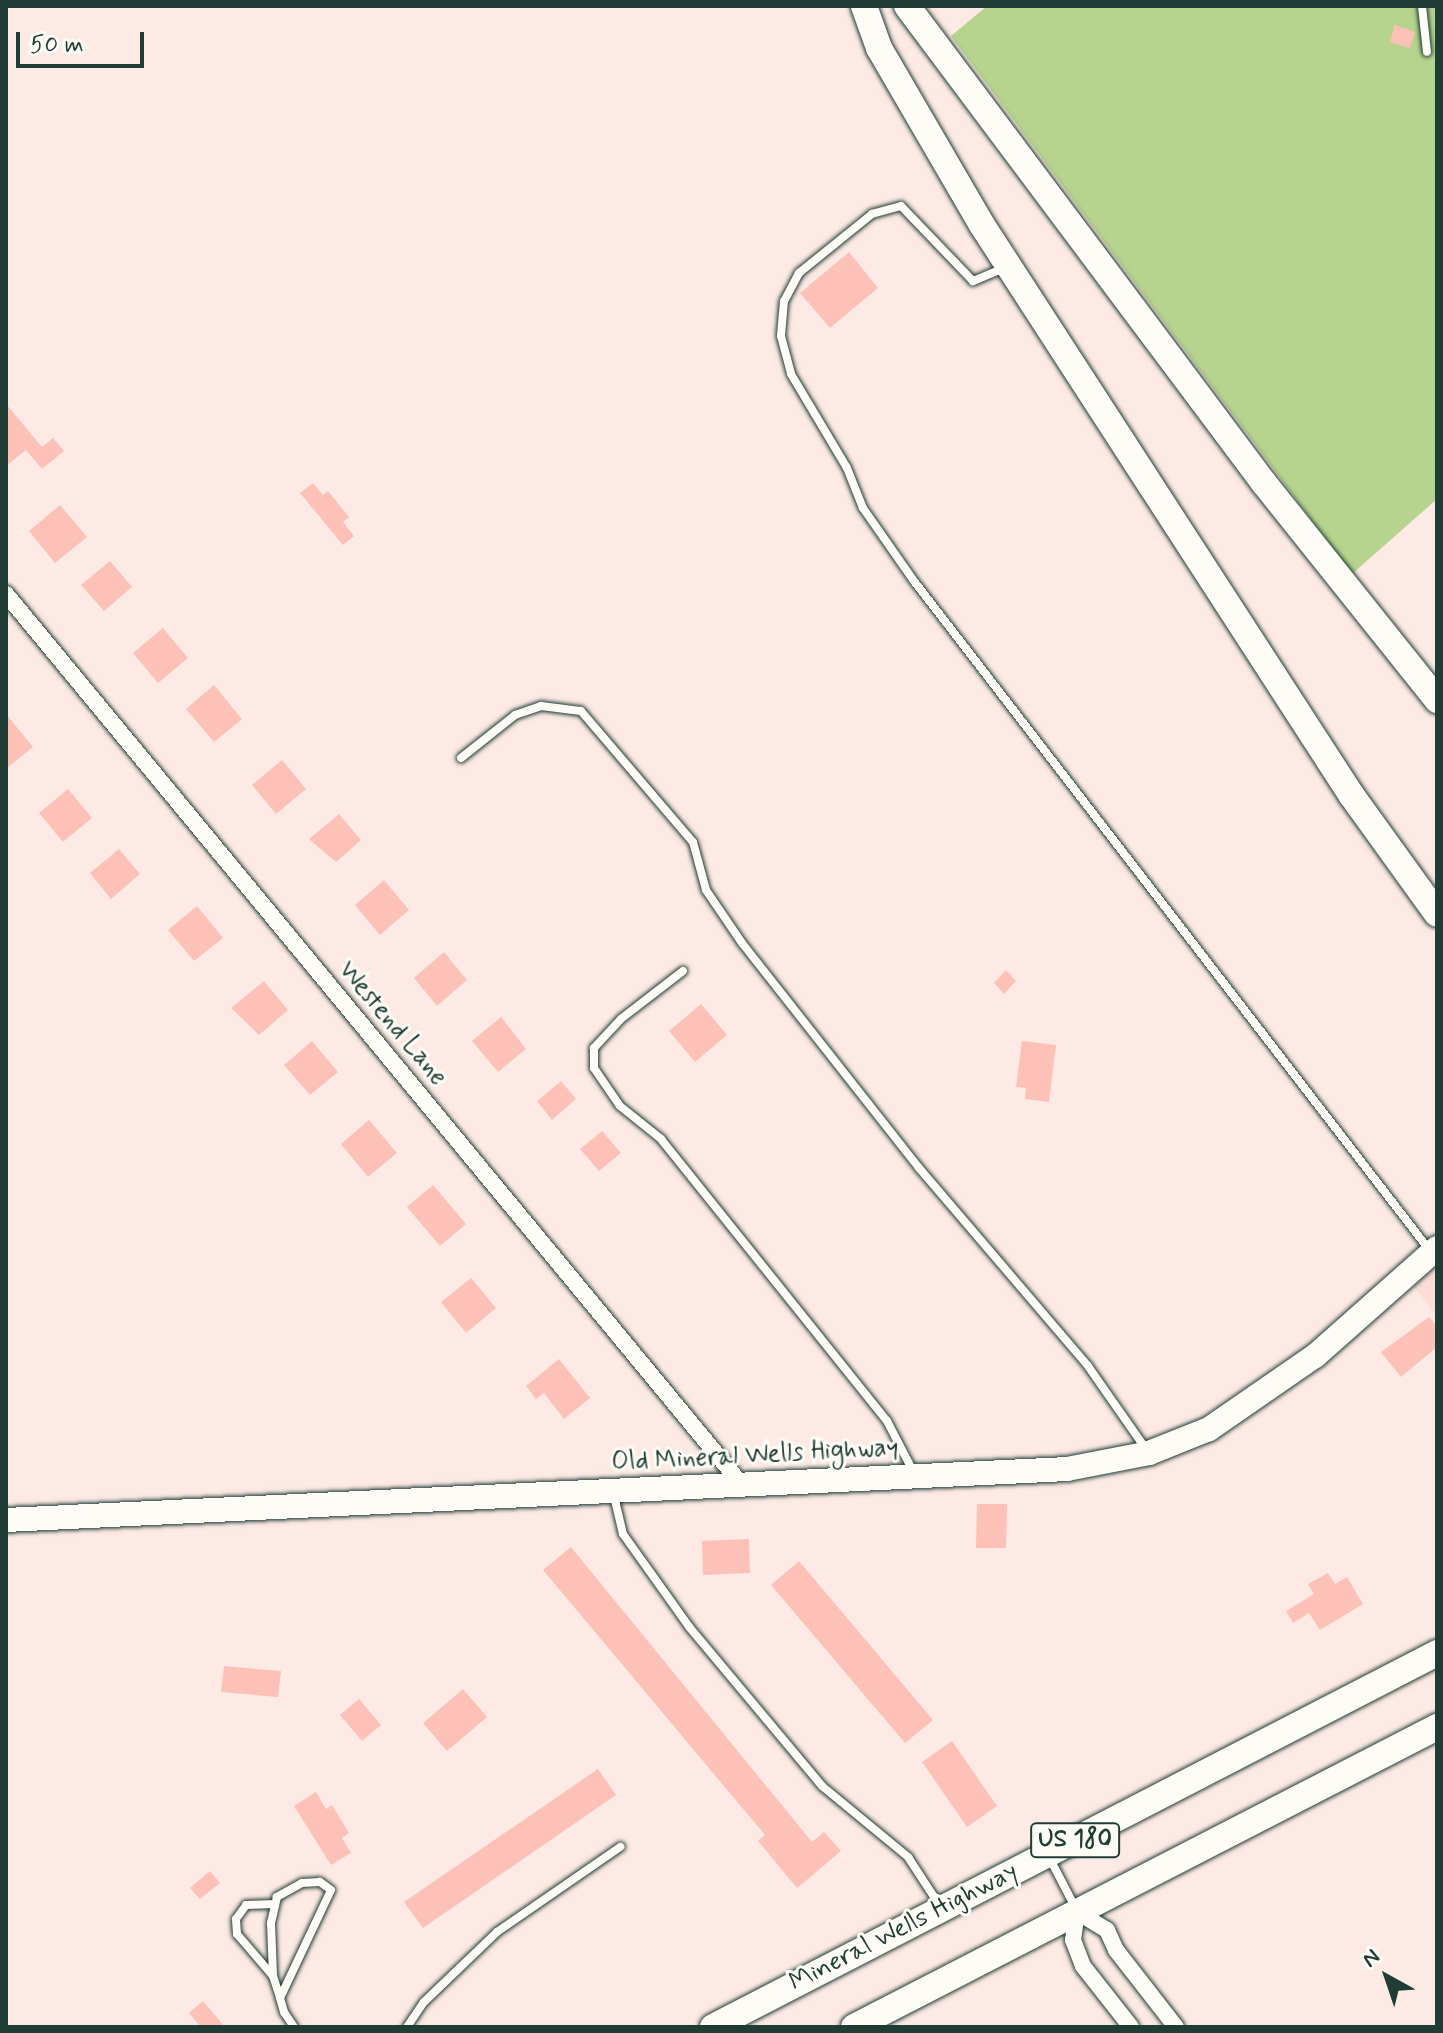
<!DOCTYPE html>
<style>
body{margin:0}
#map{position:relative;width:1443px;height:2033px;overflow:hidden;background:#fdeae4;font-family:Mynerve,sans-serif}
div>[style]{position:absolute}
.built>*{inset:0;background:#fdded7}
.green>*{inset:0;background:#b6d48d}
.building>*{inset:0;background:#fdc1b8}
.roads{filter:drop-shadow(0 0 2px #1f3d34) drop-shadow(0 0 2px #1f3d34)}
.lane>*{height:8px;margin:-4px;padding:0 4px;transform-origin:4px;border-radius:4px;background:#fdfcf7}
.street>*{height:16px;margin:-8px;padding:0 8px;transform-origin:8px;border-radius:8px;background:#fdfcf7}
.secondary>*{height:24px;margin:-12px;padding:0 12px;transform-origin:12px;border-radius:12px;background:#fdfcf7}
.primary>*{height:26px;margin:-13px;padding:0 13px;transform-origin:13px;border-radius:13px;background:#fdfcf7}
span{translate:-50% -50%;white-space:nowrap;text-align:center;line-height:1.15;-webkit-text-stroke:6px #fdfcf7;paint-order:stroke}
.shield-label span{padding:2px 6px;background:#fdfcf7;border:2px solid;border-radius:6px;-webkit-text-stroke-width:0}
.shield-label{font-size:24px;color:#1f3d34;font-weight:700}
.street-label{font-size:26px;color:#1f3d34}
.frame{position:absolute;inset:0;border:8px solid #1f3d34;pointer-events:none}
.north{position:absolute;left:1347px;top:1937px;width:80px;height:80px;-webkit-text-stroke:6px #fdfcf7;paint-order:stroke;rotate:320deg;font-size:22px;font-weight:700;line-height:32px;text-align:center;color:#1f3d34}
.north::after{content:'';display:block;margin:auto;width:28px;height:36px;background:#1f3d34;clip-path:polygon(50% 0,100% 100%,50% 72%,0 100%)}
.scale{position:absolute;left:16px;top:32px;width:128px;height:36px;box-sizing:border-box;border:4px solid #1f3d34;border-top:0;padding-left:10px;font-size:24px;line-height:28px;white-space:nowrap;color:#1f3d34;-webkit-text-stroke:6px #fdfcf7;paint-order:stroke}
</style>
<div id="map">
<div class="built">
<div style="clip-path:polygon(1437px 1265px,1437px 1316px,1413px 1286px)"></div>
</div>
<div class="green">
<div style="clip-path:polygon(987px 6px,1437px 6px,1437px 499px,1352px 574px,951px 36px)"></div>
</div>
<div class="building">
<div style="clip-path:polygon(1395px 25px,1415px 32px,1410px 48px,1390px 42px)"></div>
<div style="clip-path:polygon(849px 252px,878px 288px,830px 328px,800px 293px)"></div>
<div style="clip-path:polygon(6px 404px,42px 447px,53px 438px,64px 451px,42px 469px,26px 450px,6px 466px)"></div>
<div style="clip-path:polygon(313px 483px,323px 495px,328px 491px,349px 517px,343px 522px,354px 536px,343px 545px,300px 493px)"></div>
<div style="clip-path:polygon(60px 505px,87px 537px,55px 563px,29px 531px)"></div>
<div style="clip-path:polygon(110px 561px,132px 587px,104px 611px,81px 585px)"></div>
<div style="clip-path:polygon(163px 628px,188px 658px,158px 683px,133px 653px)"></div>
<div style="clip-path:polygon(214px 685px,242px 719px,214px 742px,186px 709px)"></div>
<div style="clip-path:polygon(6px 714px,33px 747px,6px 769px)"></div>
<div style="clip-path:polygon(282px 760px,306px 789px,276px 814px,252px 785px)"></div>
<div style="clip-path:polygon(68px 789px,92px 818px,63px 842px,39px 813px)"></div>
<div style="clip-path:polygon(339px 814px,361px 840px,336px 862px,309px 839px)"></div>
<div style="clip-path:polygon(119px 849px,140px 874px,111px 899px,90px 873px)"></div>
<div style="clip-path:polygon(384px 880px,409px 910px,380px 935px,355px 905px)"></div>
<div style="clip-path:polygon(197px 906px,223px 938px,194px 961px,168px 930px)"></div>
<div style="clip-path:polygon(444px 952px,467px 980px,437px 1006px,414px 978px)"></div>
<div style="clip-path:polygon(1006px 970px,1016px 981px,1004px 994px,994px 983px)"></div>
<div style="clip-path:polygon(264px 981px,288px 1010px,259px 1035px,231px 1008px)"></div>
<div style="clip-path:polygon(701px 1004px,727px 1035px,695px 1062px,669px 1031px)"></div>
<div style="clip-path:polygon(501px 1017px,526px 1049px,498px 1072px,472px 1041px)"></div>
<div style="clip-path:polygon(312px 1041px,338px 1072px,310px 1095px,284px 1065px)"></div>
<div style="clip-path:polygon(1022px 1041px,1056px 1045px,1049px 1102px,1025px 1099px,1026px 1088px,1016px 1087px)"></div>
<div style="clip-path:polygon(561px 1081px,576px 1099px,552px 1120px,537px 1101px)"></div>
<div style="clip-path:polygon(369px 1120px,397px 1153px,368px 1177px,341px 1144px)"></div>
<div style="clip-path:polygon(602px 1131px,621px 1153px,599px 1171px,580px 1149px)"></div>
<div style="clip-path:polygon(433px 1185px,466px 1224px,440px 1246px,407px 1207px)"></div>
<div style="clip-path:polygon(471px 1278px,496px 1308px,466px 1333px,441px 1302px)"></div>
<div style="clip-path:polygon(1429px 1317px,1437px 1326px,1437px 1347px,1401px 1377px,1381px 1352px)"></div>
<div style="clip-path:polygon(559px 1359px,590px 1398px,564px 1419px,544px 1393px,536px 1399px,526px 1386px)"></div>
<div style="clip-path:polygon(977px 1504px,1007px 1504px,1006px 1548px,976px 1548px)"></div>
<div style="clip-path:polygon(749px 1539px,750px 1573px,703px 1575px,702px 1541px)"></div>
<div style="clip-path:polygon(571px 1547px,812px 1842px,824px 1832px,841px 1851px,797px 1888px,758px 1841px,765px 1835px,543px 1570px)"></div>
<div style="clip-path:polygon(799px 1561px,933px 1720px,905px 1743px,771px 1585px)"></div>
<div style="clip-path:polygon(1328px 1573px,1335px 1584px,1347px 1577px,1363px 1604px,1320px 1630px,1309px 1613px,1293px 1623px,1286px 1611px,1314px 1594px,1308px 1584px)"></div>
<div style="clip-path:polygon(224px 1666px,281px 1671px,278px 1697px,221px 1692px)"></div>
<div style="clip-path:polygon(463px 1689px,487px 1717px,447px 1751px,423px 1723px)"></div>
<div style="clip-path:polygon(359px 1699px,381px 1725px,362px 1741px,340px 1715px)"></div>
<div style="clip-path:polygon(952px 1741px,997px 1806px,967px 1827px,922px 1762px)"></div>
<div style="clip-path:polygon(598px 1769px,616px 1795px,423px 1928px,404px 1902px)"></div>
<div style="clip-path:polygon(316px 1792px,326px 1809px,332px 1805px,349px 1833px,342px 1838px,351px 1853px,331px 1865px,294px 1806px)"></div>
<div style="clip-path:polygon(210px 1871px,220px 1883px,200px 1899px,190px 1888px)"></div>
<div style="clip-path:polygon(203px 2001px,225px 2027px,201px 2027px,189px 2013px)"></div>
</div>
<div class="roads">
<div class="lane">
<div style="left:1422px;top:6px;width:46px;rotate:83.8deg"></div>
<div style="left:1004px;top:268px;width:34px;rotate:157deg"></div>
<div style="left:973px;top:281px;width:104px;rotate:-133.8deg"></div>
<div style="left:901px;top:206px;width:30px;rotate:165deg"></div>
<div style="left:872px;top:214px;width:94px;rotate:141.1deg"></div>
<div style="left:799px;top:273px;width:32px;rotate:118deg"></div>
<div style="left:784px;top:301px;width:35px;rotate:95deg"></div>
<div style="left:781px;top:336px;width:39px;rotate:75deg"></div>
<div style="left:791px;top:374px;width:109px;rotate:59.2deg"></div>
<div style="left:847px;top:468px;width:43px;rotate:68.2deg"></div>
<div style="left:863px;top:508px;width:89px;rotate:55.1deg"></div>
<div style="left:914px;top:581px;width:847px;rotate:52.39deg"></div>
<div style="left:461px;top:758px;width:69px;rotate:-38.5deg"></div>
<div style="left:515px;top:715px;width:28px;rotate:-19deg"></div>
<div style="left:541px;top:706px;width:40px;rotate:7.1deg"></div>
<div style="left:581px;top:711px;width:172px;rotate:49.5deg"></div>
<div style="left:693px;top:842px;width:50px;rotate:74.8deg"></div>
<div style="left:706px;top:890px;width:64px;rotate:55.8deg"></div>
<div style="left:742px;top:943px;width:286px;rotate:51.8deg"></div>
<div style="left:919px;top:1168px;width:260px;rotate:49.5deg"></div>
<div style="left:1088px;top:1366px;width:101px;rotate:55.1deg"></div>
<div style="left:683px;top:971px;width:78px;rotate:142.3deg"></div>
<div style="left:621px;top:1019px;width:40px;rotate:133deg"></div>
<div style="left:594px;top:1048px;width:20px;rotate:90deg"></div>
<div style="left:594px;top:1068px;width:46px;rotate:55.6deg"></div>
<div style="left:620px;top:1106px;width:53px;rotate:38.8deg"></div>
<div style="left:661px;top:1139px;width:361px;rotate:51.3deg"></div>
<div style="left:887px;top:1421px;width:61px;rotate:62.6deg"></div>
<div style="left:613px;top:1492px;width:43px;rotate:76.6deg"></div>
<div style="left:623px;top:1534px;width:115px;rotate:54.5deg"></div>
<div style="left:690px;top:1628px;width:206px;rotate:50.1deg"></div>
<div style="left:822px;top:1786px;width:112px;rotate:39.5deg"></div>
<div style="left:908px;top:1857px;width:59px;rotate:56.9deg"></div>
<div style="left:1050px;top:1859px;width:54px;rotate:62.5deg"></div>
<div style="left:273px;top:1976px;width:55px;rotate:-130.6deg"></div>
<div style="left:237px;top:1934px;width:15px;rotate:-94deg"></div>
<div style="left:236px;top:1919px;width:17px;rotate:-54deg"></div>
<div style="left:246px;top:1905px;width:29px;rotate:-2deg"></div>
<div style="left:280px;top:1998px;width:119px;rotate:-64.7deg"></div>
<div style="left:331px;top:1890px;width:14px;rotate:-144deg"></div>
<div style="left:320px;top:1882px;width:18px;rotate:177deg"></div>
<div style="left:302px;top:1883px;width:29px;rotate:151deg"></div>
<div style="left:277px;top:1897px;width:27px;rotate:103deg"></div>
<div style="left:271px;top:1923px;width:53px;rotate:87.8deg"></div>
<div style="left:273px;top:1976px;width:23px;rotate:72deg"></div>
<div style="left:280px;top:1998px;width:15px;rotate:74deg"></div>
<div style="left:284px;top:2012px;width:18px;rotate:56deg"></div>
<div style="left:407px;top:2027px;width:30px;rotate:-56deg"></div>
<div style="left:424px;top:2002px;width:101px;rotate:-43.8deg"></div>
<div style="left:497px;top:1932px;width:150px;rotate:-34.6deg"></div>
</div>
<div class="street">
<div style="left:6px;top:594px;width:1156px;rotate:50.44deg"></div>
<div style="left:1131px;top:2027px;width:78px;rotate:-128.2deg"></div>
<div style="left:1083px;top:1966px;width:28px;rotate:-111deg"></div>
<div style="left:1073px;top:1940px;width:28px;rotate:-82deg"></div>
<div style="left:1077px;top:1912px;width:35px;rotate:31deg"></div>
<div style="left:1107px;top:1930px;width:22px;rotate:66deg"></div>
<div style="left:1116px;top:1950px;width:98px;rotate:52.1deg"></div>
</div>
<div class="secondary">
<div style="left:6px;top:1520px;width:1062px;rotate:-2.75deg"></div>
<div style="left:1067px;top:1469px;width:84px;rotate:-11deg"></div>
<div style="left:1149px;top:1453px;width:65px;rotate:-21.8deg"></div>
<div style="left:1209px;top:1429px;width:129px;rotate:-34.6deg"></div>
<div style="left:1315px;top:1356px;width:163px;rotate:-41.5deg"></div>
</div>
<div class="primary">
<div style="left:864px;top:6px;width:45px;rotate:70.3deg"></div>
<div style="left:879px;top:48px;width:205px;rotate:59.8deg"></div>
<div style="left:982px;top:225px;width:680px;rotate:57.06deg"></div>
<div style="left:1352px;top:796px;width:145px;rotate:54.2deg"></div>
<div style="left:907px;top:6px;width:596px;rotate:53.19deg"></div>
<div style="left:1264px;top:483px;width:278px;rotate:51.4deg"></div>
<div style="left:713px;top:2027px;width:815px;rotate:-27.32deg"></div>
<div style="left:854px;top:2027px;width:656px;rotate:-27.23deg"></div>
</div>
</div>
<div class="shield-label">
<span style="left:1075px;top:1840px">US 180</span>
</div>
<div class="street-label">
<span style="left:392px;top:1024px;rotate:50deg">Westend Lane</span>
<span style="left:755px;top:1456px;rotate:-3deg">Old Mineral Wells Highway</span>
<span style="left:904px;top:1928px;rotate:-27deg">Mineral Wells Highway</span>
</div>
<div class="frame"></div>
<div class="north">N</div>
<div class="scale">50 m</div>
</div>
